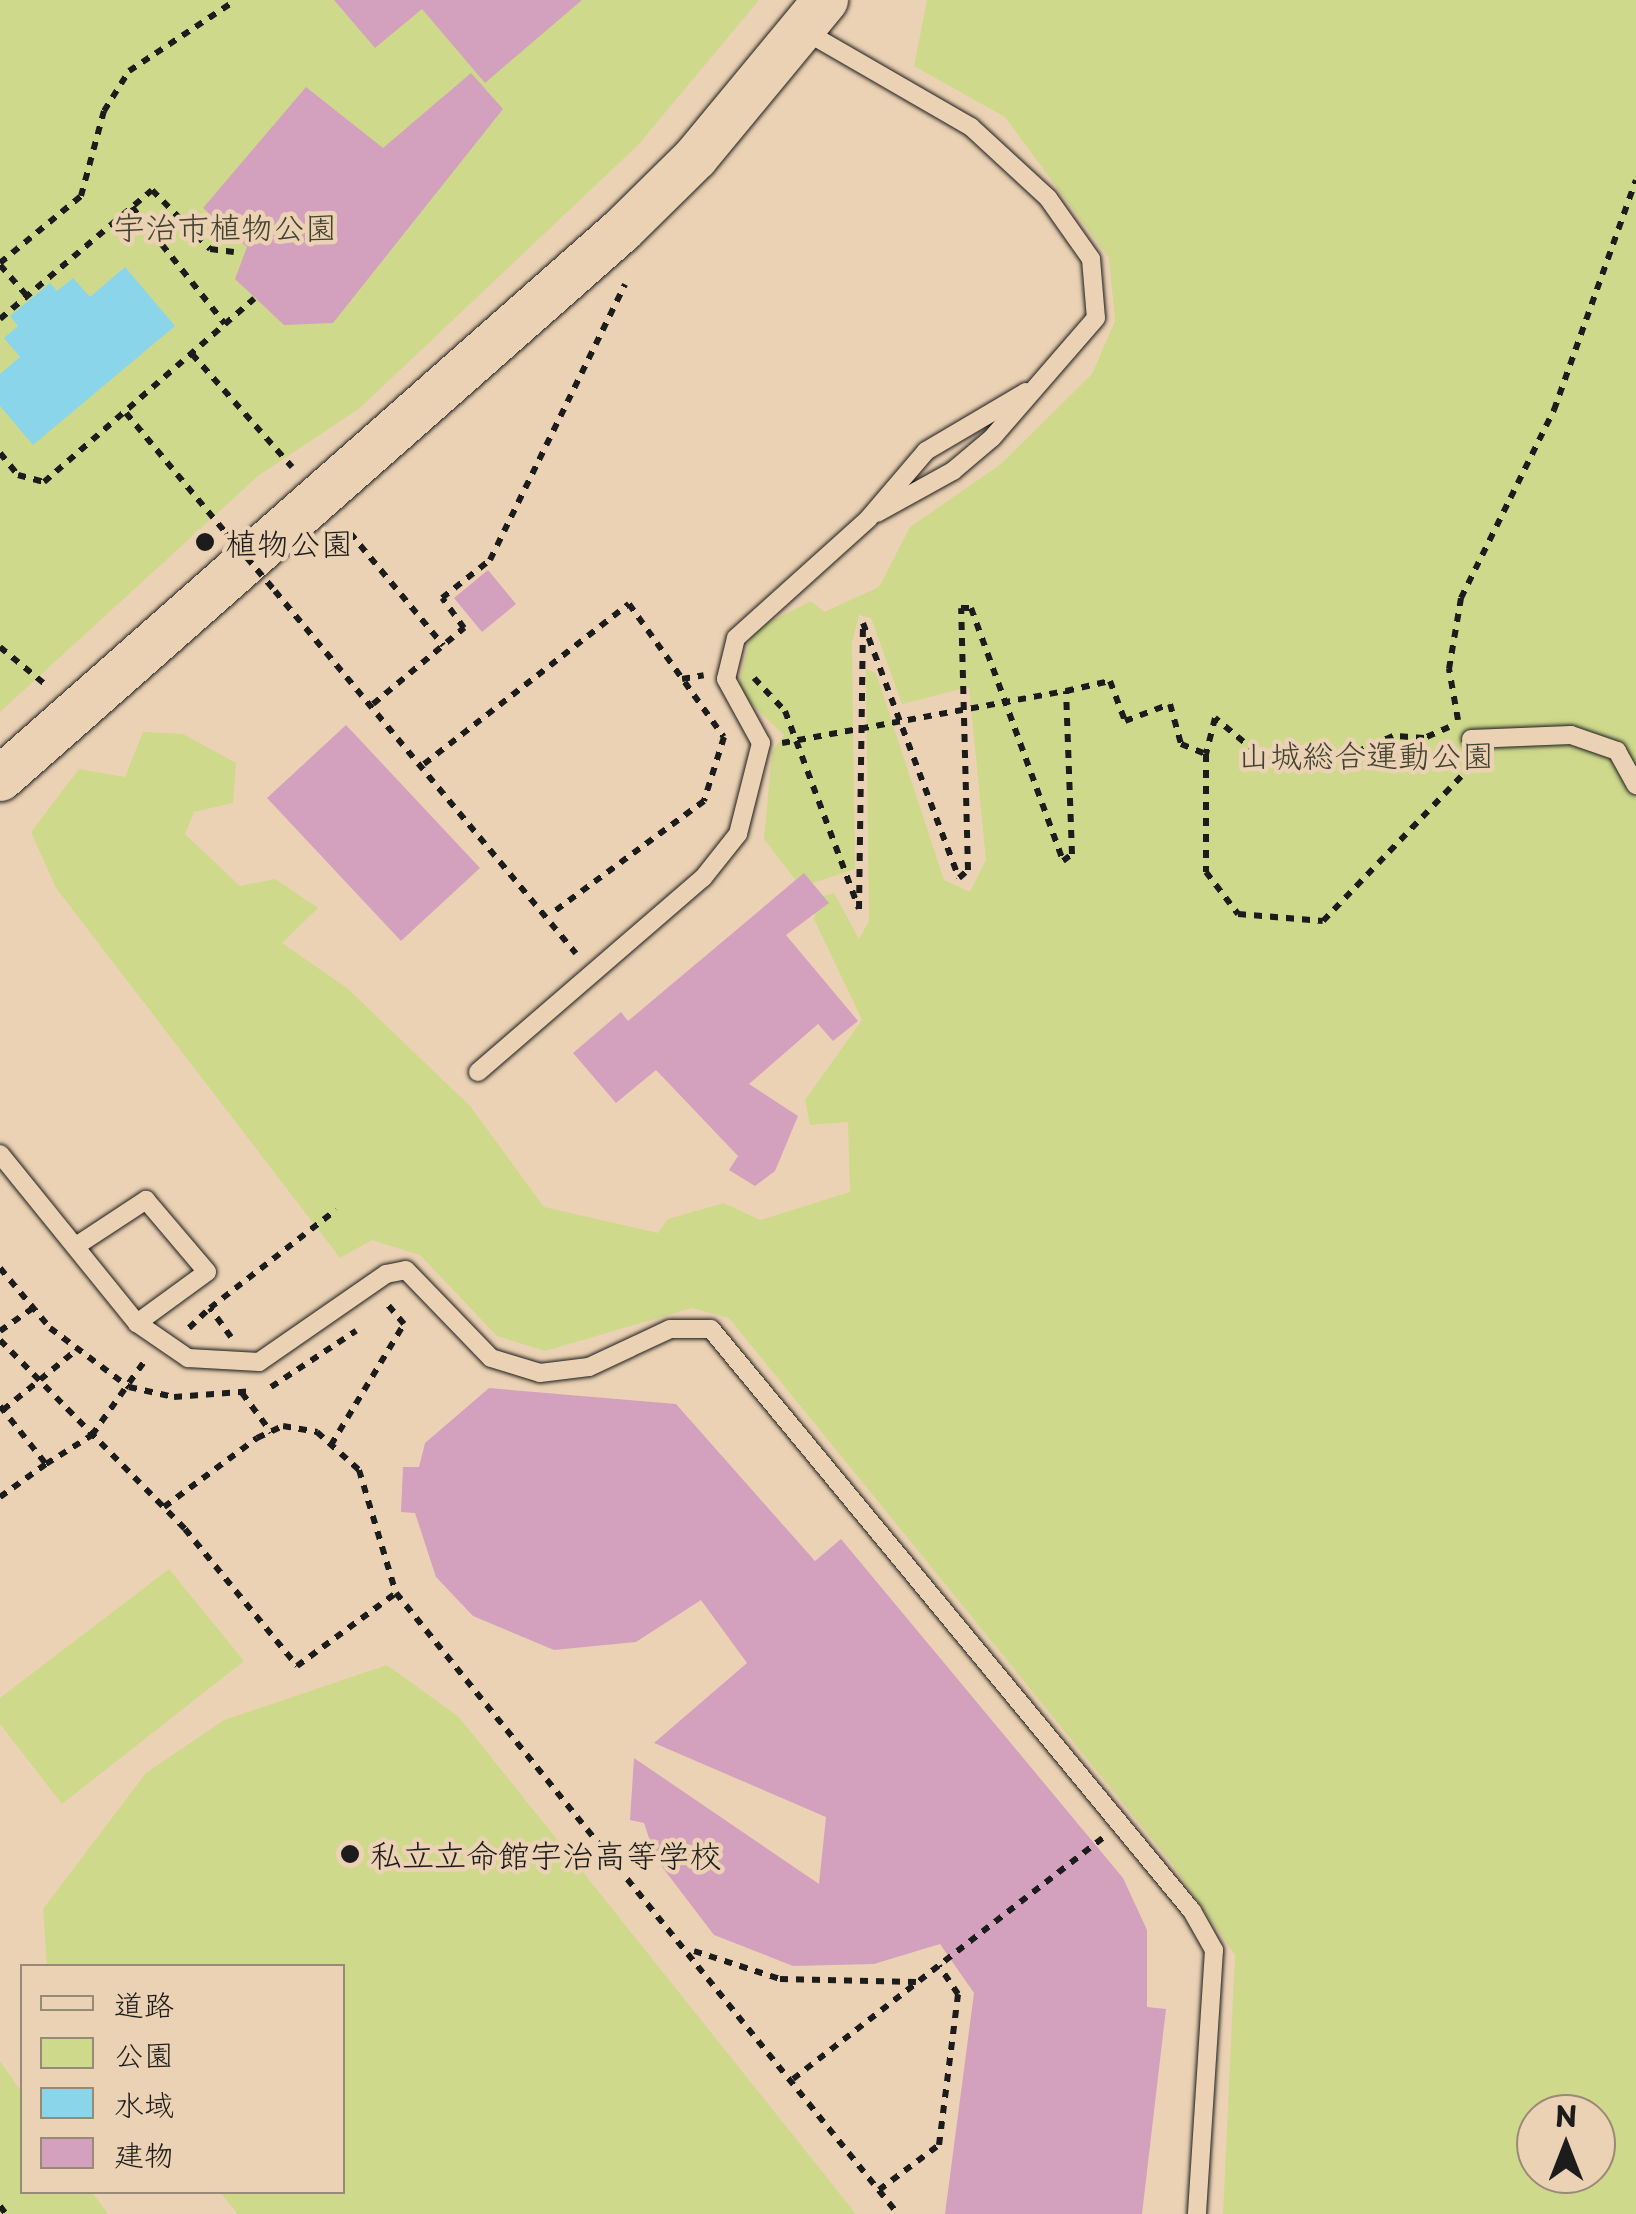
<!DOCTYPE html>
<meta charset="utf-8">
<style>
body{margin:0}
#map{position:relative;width:1636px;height:2214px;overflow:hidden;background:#ecd2b4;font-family:"Playpen Sans","Klee One",sans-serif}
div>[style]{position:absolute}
.green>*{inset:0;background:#ced98c}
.water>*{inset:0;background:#8ad5ea}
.building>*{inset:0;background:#d3a1be}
.path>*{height:6px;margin-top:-3px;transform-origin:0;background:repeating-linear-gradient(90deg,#1c1c1c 0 8px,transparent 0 16px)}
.roads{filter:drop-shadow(0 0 2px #1c1c1c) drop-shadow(0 0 2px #1c1c1c)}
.service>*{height:18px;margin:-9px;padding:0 9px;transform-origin:9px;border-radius:9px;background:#ecd2b4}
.tertiary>*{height:45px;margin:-22.5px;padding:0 22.5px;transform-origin:22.5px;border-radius:22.5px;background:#ecd2b4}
.path-bridge>*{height:6px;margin-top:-3px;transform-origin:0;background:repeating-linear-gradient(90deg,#1c1c1c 0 8px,transparent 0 16px)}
.dots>*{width:28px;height:28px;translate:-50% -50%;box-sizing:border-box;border:5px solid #ecd2b4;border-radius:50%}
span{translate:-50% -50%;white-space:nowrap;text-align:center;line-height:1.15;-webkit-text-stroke:9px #ecd2b4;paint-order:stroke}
.park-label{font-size:32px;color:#404232}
.poi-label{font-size:32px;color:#1c1c1c}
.left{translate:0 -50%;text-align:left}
.legend{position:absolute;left:20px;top:1964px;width:325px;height:230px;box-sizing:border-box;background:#ecd2b4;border:2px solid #998977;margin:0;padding:12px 18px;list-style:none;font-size:30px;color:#1c1c1c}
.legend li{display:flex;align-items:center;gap:20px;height:50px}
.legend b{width:50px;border:2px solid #998977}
.north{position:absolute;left:1516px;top:2094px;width:100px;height:100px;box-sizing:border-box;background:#ecd2b4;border:2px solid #998977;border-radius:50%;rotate:0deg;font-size:28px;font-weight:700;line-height:40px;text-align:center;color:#1c1c1c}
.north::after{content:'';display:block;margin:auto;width:35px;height:45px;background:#1c1c1c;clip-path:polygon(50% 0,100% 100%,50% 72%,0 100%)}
</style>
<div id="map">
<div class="green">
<div style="clip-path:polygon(0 0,759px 0,638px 145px,360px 408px,258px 476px,0 712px)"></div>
<div style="clip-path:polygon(evenodd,927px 0,1636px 0,1636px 2214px,1223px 2214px,1235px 1955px,1170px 1861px,729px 1318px,692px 1308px,545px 1351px,497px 1336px,420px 1255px,372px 1240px,340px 1258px,56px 888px,31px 832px,79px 769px,125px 777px,143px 732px,183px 734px,236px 763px,233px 803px,194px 812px,185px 834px,240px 886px,275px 879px,318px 908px,282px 943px,347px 988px,470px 1106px,544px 1207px,658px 1233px,668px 1219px,724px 1203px,760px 1220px,850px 1192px,848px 1122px,810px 1125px,805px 1100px,862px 1020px,814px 919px,820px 897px,834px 893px,859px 939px,869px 921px,866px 669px,876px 673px,944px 880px,970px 892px,986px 860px,969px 687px,902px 704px,871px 618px,859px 615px,852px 643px,855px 869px,801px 887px,764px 839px,772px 752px,784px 735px,737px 690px,752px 631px,811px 601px,824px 612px,879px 587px,910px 527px,1001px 464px,1092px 374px,1115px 321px,1109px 258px,1005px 117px,914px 66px,927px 0,1536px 2114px,1596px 2114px,1596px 2174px,1536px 2174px,1536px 2114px)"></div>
<div style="clip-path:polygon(169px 1569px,244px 1661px,62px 1804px,0 1724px,0 1698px)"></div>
<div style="clip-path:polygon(387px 1665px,459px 1717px,856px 2214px,238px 2214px,220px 2192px,342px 2192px,342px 1966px,47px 1966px,43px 1909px,146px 1773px,224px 1720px)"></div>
<div style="clip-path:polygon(0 2061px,22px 2093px,22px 2192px,92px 2192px,108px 2214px,0 2214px)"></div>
</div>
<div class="water">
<div style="clip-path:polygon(125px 267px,175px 326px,33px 445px,0 406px,0 374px,20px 357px,4px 338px,18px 326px,10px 316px,50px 283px,57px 291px,73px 278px,90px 297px)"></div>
</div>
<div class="building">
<div style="clip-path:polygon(334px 0,582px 0,485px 83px,422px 9px,375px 48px)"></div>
<div style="clip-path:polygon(471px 73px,503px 109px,333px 323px,284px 325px,235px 279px,247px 247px,203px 208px,306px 87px,383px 148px)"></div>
<div style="clip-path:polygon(488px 570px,516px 604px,482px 632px,454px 598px)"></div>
<div style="clip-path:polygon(346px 725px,480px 868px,401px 941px,267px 798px)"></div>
<div style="clip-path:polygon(804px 873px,829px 903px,786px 935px,858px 1021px,833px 1041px,818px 1024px,749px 1084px,798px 1116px,775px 1171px,755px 1186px,729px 1170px,738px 1156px,656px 1070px,616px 1103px,573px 1053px,621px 1012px,628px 1021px)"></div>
<div style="clip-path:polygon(489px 1388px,676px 1404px,815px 1561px,841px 1539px,1123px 1878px,1147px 1930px,1147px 2007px,1166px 2009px,1142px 2214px,945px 2214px,974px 1993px,940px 1944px,874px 1964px,793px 1966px,714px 1935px,656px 1859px,644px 1823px,630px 1820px,634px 1758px,819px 1884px,826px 1817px,654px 1743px,747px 1663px,701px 1600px,636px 1642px,554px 1650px,473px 1616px,436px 1577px,415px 1513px,401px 1512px,403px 1467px,419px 1467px,425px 1443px)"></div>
</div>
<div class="path">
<div style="left:132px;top:207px;width:149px;rotate:51.5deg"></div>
<div style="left:0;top:263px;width:105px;rotate:-39.6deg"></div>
<div style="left:81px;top:196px;width:88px;rotate:-74.9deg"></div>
<div style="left:104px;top:111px;width:47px;rotate:-58deg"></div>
<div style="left:129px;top:71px;width:128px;rotate:-33.6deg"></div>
<div style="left:0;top:265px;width:41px;rotate:48.9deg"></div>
<div style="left:0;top:319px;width:199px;rotate:-40.3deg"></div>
<div style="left:152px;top:190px;width:83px;rotate:45.5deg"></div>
<div style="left:210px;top:249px;width:24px;rotate:7deg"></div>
<div style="left:192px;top:354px;width:151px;rotate:48.5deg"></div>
<div style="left:126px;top:413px;width:155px;rotate:50.2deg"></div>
<div style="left:0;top:453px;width:28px;rotate:51deg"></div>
<div style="left:18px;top:475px;width:27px;rotate:15deg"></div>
<div style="left:44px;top:482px;width:279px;rotate:-41.1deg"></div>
<div style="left:350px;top:533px;width:146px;rotate:50.3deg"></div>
<div style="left:275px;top:591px;width:471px;rotate:50.3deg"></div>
<div style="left:0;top:647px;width:60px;rotate:39.6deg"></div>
<div style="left:754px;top:678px;width:45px;rotate:46.8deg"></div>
<div style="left:785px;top:711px;width:211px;rotate:69.5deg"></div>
<div style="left:859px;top:909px;width:286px;rotate:-89.2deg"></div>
<div style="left:863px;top:623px;width:272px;rotate:69.4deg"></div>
<div style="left:959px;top:878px;width:12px;rotate:-42deg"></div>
<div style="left:968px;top:870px;width:262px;rotate:-91.5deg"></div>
<div style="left:961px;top:608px;width:10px"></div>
<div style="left:971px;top:608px;width:269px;rotate:70deg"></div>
<div style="left:1063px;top:861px;width:11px;rotate:-38deg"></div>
<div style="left:1072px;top:854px;width:163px;rotate:-92.1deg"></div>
<div style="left:1066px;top:691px;width:45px;rotate:-12.8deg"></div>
<div style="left:1110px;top:681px;width:43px;rotate:69.4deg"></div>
<div style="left:1125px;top:721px;width:48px;rotate:-20.7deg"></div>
<div style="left:1170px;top:704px;width:41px;rotate:74.6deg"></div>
<div style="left:1181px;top:744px;width:27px;rotate:22deg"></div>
<div style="left:682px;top:679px;width:22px;rotate:-10deg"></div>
<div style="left:373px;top:704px;width:119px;rotate:-39.9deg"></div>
<div style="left:464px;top:628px;width:37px;rotate:-126deg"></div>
<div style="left:442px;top:598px;width:61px;rotate:-38.4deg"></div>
<div style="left:490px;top:560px;width:307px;rotate:-63.9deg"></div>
<div style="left:1458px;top:720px;width:52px;rotate:-100deg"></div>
<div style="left:1449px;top:669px;width:72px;rotate:-80.4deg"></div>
<div style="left:1461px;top:598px;width:210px;rotate:-63.7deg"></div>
<div style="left:1554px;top:410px;width:244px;rotate:-70.4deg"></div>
<div style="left:1449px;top:727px;width:27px;rotate:156deg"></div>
<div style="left:1424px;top:738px;width:31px;rotate:-176deg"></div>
<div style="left:1393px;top:736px;width:80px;rotate:156.3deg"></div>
<div style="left:1320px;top:768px;width:25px;rotate:-153deg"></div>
<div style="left:1298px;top:757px;width:30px;rotate:171deg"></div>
<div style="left:1268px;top:762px;width:69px;rotate:-140.3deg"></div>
<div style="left:1215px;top:718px;width:37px;rotate:104deg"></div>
<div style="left:1206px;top:754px;width:118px;rotate:90deg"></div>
<div style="left:1206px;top:872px;width:53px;rotate:52.7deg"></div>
<div style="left:1238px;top:914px;width:85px;rotate:4.7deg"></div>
<div style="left:1323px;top:921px;width:217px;rotate:-46.3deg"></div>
<div style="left:782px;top:743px;width:289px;rotate:-10.4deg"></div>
<div style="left:424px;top:764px;width:260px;rotate:-38deg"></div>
<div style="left:629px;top:604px;width:163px;rotate:54.5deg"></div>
<div style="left:724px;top:737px;width:67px;rotate:107.4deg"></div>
<div style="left:704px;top:801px;width:189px;rotate:143.6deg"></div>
<div style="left:0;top:1268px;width:78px;rotate:50.2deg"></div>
<div style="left:50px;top:1328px;width:99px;rotate:36.8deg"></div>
<div style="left:129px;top:1387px;width:46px;rotate:12.5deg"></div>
<div style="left:174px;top:1397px;width:80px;rotate:-4.3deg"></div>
<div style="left:189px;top:1328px;width:29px;rotate:-44deg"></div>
<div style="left:0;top:1331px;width:40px;rotate:-34.9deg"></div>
<div style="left:231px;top:1337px;width:36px;rotate:-126deg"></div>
<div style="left:210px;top:1308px;width:160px;rotate:-37.9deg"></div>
<div style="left:0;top:1340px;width:264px;rotate:45.6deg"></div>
<div style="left:185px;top:1529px;width:177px;rotate:50.7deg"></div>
<div style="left:297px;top:1666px;width:123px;rotate:-36.4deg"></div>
<div style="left:396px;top:1593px;width:799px;rotate:51.05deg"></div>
<div style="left:271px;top:1387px;width:102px;rotate:-33.4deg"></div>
<div style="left:242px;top:1393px;width:49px;rotate:53.4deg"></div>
<div style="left:0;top:1406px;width:74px;rotate:51.6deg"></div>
<div style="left:46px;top:1464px;width:54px;rotate:-32.2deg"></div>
<div style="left:92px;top:1435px;width:93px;rotate:-54.6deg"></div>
<div style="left:3px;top:1410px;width:93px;rotate:-39.3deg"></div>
<div style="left:331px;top:1445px;width:141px;rotate:-58.9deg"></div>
<div style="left:404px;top:1324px;width:26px;rotate:-130deg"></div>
<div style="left:0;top:1497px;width:57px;rotate:-35.7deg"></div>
<div style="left:164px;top:1507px;width:116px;rotate:-36.6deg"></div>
<div style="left:257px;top:1438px;width:29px;rotate:-25deg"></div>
<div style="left:283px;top:1426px;width:35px;rotate:10deg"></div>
<div style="left:317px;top:1432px;width:57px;rotate:42.1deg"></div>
<div style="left:359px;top:1470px;width:128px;rotate:73.3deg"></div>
<div style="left:694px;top:1951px;width:90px;rotate:18deg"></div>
<div style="left:780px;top:1979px;width:136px;rotate:1.3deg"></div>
<div style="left:793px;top:2079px;width:393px;rotate:-37.9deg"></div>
<div style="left:879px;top:2190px;width:75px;rotate:-36.9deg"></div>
<div style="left:939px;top:2145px;width:152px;rotate:-82.8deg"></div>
<div style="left:958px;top:1994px;width:34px;rotate:-124deg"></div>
<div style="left:0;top:2206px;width:10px;rotate:53deg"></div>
</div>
<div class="roads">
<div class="service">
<div style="left:803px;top:30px;width:194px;rotate:30deg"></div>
<div style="left:971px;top:127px;width:105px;rotate:42.7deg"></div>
<div style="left:1048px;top:198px;width:75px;rotate:54.8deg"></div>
<div style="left:1091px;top:259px;width:59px;rotate:85.2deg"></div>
<div style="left:1096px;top:318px;width:159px;rotate:130.9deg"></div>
<div style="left:992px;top:438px;width:51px;rotate:139.8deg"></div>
<div style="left:953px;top:471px;width:87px;rotate:151.1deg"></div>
<div style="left:1471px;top:739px;width:100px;rotate:-2.3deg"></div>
<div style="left:1571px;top:735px;width:49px;rotate:19.2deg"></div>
<div style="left:1617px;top:751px;width:39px;rotate:61deg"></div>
<div style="left:478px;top:1072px;width:297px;rotate:-40.8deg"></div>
<div style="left:703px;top:878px;width:56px;rotate:-51.5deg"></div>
<div style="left:738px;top:834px;width:94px;rotate:-75.8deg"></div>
<div style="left:761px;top:743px;width:73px;rotate:-118.7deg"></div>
<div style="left:726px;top:679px;width:42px;rotate:-76.3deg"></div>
<div style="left:736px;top:638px;width:178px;rotate:-42deg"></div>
<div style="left:868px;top:519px;width:89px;rotate:-49.5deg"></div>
<div style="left:926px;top:451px;width:116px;rotate:-30.5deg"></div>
<div style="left:0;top:1154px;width:218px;rotate:51deg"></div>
<div style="left:137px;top:1323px;width:62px;rotate:34.5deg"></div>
<div style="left:188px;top:1358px;width:71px;rotate:3.2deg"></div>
<div style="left:259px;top:1362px;width:155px;rotate:-34.7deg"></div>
<div style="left:386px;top:1274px;width:20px;rotate:-11deg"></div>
<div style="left:406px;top:1270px;width:122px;rotate:46deg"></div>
<div style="left:491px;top:1358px;width:51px;rotate:17deg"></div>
<div style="left:540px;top:1373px;width:49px;rotate:-7deg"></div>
<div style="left:589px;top:1367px;width:89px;rotate:-25.1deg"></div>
<div style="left:670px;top:1329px;width:41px"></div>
<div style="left:711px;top:1329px;width:755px;rotate:50.43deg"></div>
<div style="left:1192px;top:1911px;width:45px;rotate:60.6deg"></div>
<div style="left:1214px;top:1950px;width:265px;rotate:93.7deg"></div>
<div style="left:76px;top:1246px;width:84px;rotate:-33.3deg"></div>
<div style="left:146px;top:1200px;width:94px;rotate:49.7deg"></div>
<div style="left:207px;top:1272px;width:87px;rotate:143.9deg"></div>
</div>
<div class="tertiary">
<div style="left:0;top:778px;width:828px;rotate:-41.43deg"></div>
<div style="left:621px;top:230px;width:104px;rotate:-44.6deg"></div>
<div style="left:695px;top:157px;width:204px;rotate:-50.4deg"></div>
</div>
</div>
<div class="path-bridge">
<div style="left:226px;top:533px;width:76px;rotate:49.8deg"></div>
</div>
<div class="dots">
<div style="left:205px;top:542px;background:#1c1c1c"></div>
<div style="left:350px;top:1854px;background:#1c1c1c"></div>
</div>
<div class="park-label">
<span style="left:225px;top:226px">宇治市植物公園</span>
<span style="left:1366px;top:754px">山城総合運動公園</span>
</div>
<div class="poi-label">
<span class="left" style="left:225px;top:542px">植物公園</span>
<span class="left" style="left:370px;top:1854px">私立立命館宇治高等学校</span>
</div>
<ul class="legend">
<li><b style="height:12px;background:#ecd2b4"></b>道路</li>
<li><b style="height:28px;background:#ced98c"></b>公園</li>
<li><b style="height:28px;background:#8ad5ea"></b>水域</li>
<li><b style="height:28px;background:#d3a1be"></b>建物</li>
</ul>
<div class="north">N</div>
</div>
